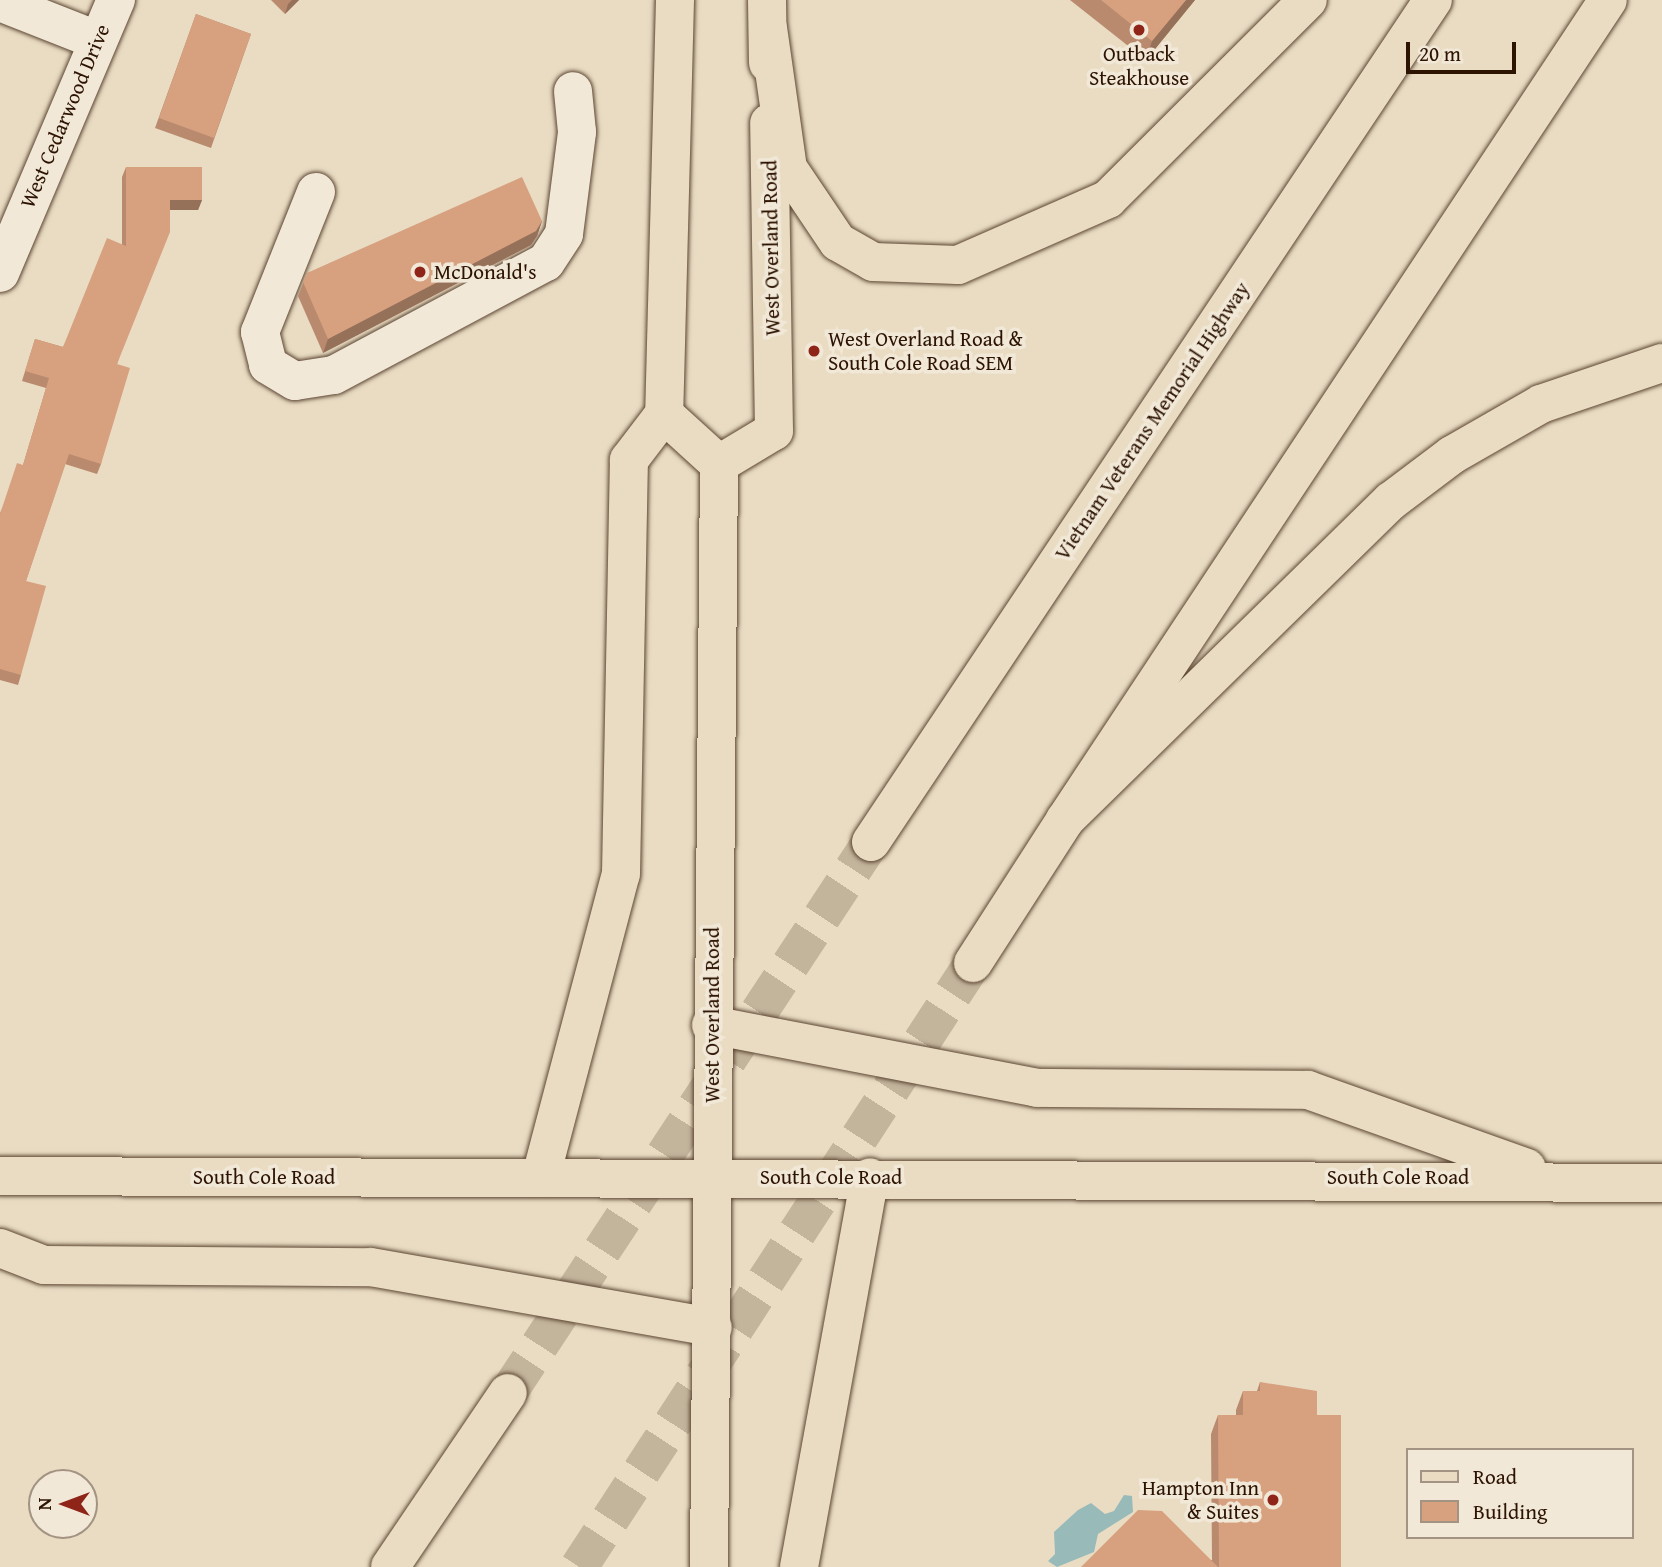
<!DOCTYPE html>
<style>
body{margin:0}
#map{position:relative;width:1662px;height:1567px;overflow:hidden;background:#e9dcc3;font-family:"Gentium Book Plus",serif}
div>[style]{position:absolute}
.water>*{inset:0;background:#98bab8}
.highway-tunnel>*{height:38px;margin-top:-19px;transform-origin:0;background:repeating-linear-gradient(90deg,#c3b49c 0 38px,transparent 0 57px)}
.roads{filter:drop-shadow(0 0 2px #5c4532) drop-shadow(0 0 2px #5c4532)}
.minor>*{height:38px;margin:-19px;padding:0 19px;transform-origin:19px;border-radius:19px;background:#f1e8d8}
.major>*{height:38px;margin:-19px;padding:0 19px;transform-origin:19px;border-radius:19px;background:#e9dcc3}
.highway>*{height:38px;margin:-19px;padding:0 19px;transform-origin:19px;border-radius:19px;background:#e9dcc3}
.wall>*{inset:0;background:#b98a6e}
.shaded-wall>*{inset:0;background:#96715a}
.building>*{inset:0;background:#d7a180}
.dots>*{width:19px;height:19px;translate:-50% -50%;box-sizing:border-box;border:4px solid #f1e8d8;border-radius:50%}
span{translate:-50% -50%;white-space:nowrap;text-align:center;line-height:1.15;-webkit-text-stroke:7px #f1e8d8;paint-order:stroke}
.poi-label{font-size:21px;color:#2d1301}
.left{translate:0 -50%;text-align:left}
.right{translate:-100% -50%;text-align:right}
.street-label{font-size:21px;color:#2d1301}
.legend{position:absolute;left:1406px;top:1448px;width:228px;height:91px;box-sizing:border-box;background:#f1e8d8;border:2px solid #a39382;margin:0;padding:9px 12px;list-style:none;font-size:21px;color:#2d1301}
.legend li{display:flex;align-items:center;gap:14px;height:35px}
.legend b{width:35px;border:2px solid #a39382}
.north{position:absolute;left:28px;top:1469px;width:70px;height:70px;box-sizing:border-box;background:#f1e8d8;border:2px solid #a39382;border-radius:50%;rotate:270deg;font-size:19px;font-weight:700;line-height:28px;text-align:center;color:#2d1301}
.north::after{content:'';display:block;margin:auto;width:24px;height:32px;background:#8f2418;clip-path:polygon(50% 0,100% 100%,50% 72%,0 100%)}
.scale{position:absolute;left:1406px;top:42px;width:110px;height:32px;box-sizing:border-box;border:4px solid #2d1301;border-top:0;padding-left:9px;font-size:21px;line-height:24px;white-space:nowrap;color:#2d1301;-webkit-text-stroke:5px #f1e8d8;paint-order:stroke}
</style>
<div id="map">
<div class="water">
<div style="clip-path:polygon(1124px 1495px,1132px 1496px,1133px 1512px,1098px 1534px,1094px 1552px,1057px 1567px,1048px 1561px,1055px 1554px,1054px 1532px,1078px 1510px,1091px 1503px,1105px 1514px,1114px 1511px)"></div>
</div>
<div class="highway-tunnel">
<div style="left:508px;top:1393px;width:660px;rotate:-56.62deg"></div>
<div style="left:579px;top:1567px;width:721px;rotate:-56.88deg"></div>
</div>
<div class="roads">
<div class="minor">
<div style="left:0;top:2px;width:101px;rotate:21.5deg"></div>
<div style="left:316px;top:192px;width:151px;rotate:111.8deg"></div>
<div style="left:260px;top:332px;width:34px;rotate:76deg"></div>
<div style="left:268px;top:365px;width:31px;rotate:31deg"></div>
<div style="left:295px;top:381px;width:39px;rotate:-9deg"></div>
<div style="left:334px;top:375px;width:240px;rotate:-28.1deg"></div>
<div style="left:546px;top:262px;width:33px;rotate:-57deg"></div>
<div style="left:564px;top:234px;width:103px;rotate:-82.7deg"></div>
<div style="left:577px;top:132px;width:41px;rotate:-95.6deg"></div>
<div style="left:0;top:273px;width:297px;rotate:-67deg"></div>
</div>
<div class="major">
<div style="left:675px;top:0;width:414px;rotate:91.5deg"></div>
<div style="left:664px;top:414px;width:74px;rotate:42.3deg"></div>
<div style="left:719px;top:464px;width:1103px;rotate:90.52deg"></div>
<div style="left:767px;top:0;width:63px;rotate:89.1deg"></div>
<div style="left:719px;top:464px;width:64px;rotate:-31deg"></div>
<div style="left:774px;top:431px;width:308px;rotate:-90.9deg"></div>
<div style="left:711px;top:1025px;width:332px;rotate:10.9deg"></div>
<div style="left:1037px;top:1088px;width:271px;rotate:0.4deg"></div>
<div style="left:1308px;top:1090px;width:232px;rotate:19.6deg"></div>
<div style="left:0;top:1176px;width:1662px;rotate:0.24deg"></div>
<div style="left:541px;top:1176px;width:312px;rotate:-75.2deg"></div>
<div style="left:621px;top:874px;width:414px;rotate:-88.9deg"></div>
<div style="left:629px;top:460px;width:58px;rotate:-52.7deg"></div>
<div style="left:0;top:1248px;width:47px;rotate:21.1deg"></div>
<div style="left:44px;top:1265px;width:327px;rotate:0.4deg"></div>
<div style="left:371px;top:1267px;width:347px;rotate:10deg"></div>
<div style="left:799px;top:1567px;width:396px;rotate:-79.7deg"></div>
</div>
<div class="highway">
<div style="left:768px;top:28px;width:141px;rotate:81.9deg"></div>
<div style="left:788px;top:168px;width:89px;rotate:56deg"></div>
<div style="left:838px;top:242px;width:40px;rotate:29.7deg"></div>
<div style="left:873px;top:262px;width:85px;rotate:2deg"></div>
<div style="left:958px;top:265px;width:164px;rotate:-23.7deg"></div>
<div style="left:1108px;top:199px;width:282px;rotate:-44.9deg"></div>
<div style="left:1065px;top:820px;width:983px;rotate:-56.49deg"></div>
<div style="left:871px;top:842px;width:1012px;rotate:-56.28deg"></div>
<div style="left:973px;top:963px;width:170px;rotate:-57.2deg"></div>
<div style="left:1065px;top:820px;width:456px;rotate:-44.4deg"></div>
<div style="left:1391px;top:501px;width:76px;rotate:-37deg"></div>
<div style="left:1452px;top:455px;width:103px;rotate:-29.8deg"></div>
<div style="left:1541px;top:404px;width:128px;rotate:-18.7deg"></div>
<div style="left:390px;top:1567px;width:210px;rotate:-55.9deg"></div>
</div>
</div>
<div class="wall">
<div style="clip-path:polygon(271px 0,299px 0,285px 14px)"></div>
<div style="clip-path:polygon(1070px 0,1195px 0,1146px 60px)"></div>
<div style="clip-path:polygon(196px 14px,251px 34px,211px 148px,155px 128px)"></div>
<div style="clip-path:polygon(126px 167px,202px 200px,198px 210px,170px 210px,117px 364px,101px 464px,97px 474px,65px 464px,26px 581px,21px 675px,18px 685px,0 680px,0 513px,23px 465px,46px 388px,22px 381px,35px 339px,63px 347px,122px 244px,122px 177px)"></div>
<div style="clip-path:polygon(542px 221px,537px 236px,531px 245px,323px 353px,298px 296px,307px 273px)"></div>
<div style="clip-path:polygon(1260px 1382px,1317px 1415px,1341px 1567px,1081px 1567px,1212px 1560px,1211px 1434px,1218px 1415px,1236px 1415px,1236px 1410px,1243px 1391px,1257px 1391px)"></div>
</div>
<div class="shaded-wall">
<div style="clip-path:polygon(292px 0,299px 0,285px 14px,288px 4px)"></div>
<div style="clip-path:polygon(1186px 0,1195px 0,1146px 60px,1152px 41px)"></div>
<div style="clip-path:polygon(170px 200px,202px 200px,198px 210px,166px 210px)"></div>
<div style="clip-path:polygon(542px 221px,537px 236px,531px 245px,323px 353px,328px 339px)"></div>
</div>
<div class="building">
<div style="clip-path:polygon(1101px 0,1186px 0,1152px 41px)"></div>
<div style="clip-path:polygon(196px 14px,251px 34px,214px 138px,159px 118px)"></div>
<div style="clip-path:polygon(126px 167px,202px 167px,202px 200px,170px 200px,170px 232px,117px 364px,130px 368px,101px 464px,69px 454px,26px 581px,46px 586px,21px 675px,0 669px,0 514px,17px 463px,23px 465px,49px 378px,25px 371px,35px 339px,63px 347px,107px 238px,126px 246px)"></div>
<div style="clip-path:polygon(522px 177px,542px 221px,536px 231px,328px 339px,303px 282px,307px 273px)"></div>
<div style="clip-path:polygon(1260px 1382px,1317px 1391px,1317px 1415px,1341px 1415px,1341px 1567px,1219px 1567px,1218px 1415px,1243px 1415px,1243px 1391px,1260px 1391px)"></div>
<div style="clip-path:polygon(1138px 1510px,1162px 1511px,1218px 1567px,1081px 1567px)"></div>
</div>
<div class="dots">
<div style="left:1139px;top:30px;background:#8f2418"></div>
<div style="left:420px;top:272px;background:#8f2418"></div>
<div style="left:814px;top:351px;background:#8f2418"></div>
<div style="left:1273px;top:1500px;background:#8f2418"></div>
</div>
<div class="poi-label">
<span style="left:1139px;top:66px">Outback<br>Steakhouse</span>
<span class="left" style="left:434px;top:272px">McDonald's</span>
<span class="left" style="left:828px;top:351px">West Overland Road &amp;<br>South Cole Road SEM</span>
<span class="right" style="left:1259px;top:1500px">Hampton Inn<br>&amp; Suites</span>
</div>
<div class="street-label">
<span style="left:65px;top:116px;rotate:-67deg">West Cedarwood Drive</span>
<span style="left:771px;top:248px;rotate:-91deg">West Overland Road</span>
<span style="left:1152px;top:421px;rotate:-56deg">Vietnam Veterans Memorial Highway</span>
<span style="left:712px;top:1015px;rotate:-90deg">West Overland Road</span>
<span style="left:264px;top:1177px">South Cole Road</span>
<span style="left:831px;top:1177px">South Cole Road</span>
<span style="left:1398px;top:1177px">South Cole Road</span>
</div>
<ul class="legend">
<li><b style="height:9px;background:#e9dcc3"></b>Road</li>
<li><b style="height:19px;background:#d7a180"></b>Building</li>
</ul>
<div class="north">N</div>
<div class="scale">20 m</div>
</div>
